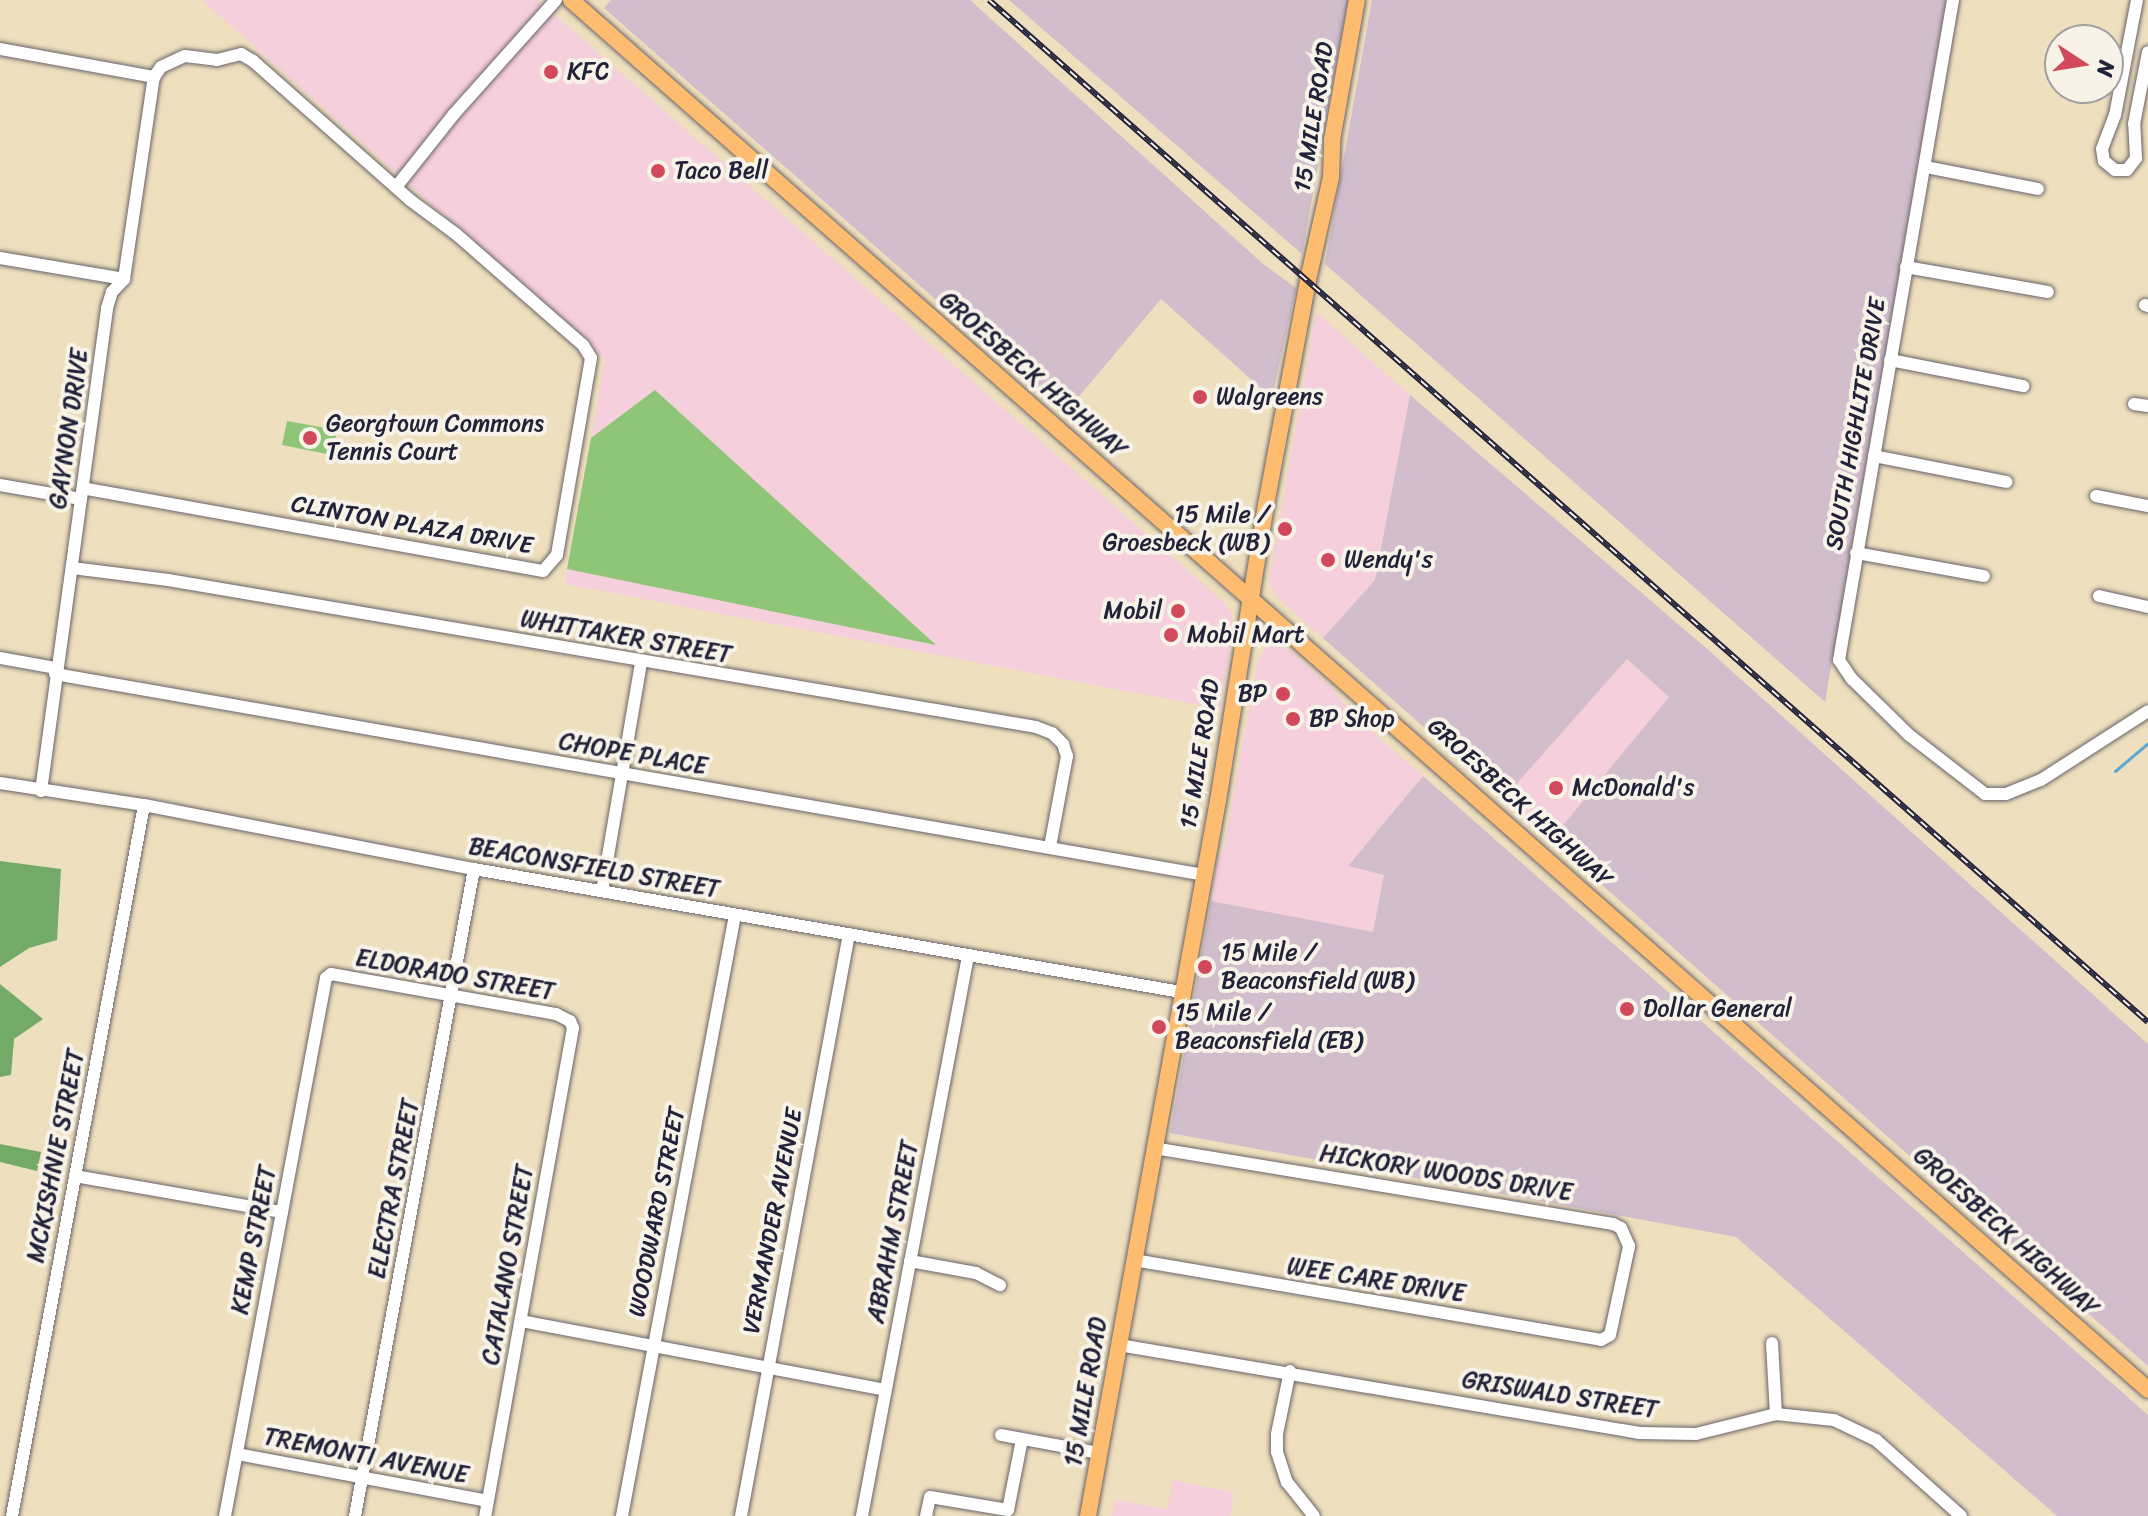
<!DOCTYPE html>
<style>
body{margin:0}
#map{position:relative;width:2148px;height:1516px;overflow:hidden;background:#eedfbe;font-family:Sriracha,sans-serif}
div>[style]{position:absolute}
.built>*{inset:0;background:#f5cfdb}
.industrial>*{inset:0;background:#d1bdcc}
.green>*{inset:0;background:#8fc577}
.forest>*{inset:0;background:#73aa68}
.stream>*{height:3px;margin:-1.5px;padding:0 1.5px;transform-origin:1.5px;border-radius:1.5px;background:#5da8d5}
.roads{filter:drop-shadow(0 0 2px #696469) drop-shadow(0 0 2px #696469)}
.minor>*{height:12px;margin:-6px;padding:0 6px;transform-origin:6px;border-radius:6px;background:#fff}
.major>*{height:16px;margin:-8px;padding:0 8px;transform-origin:8px;border-radius:8px;background:#fdbc70}
.rail>*{height:6px;margin-top:-3px;transform-origin:0;background:repeating-linear-gradient(90deg,#f7f3e8 0 9px,#22223b 0 18px);box-sizing:border-box;border-block:2px solid #22223b}
.dots>*{width:22px;height:22px;translate:-50% -50%;box-sizing:border-box;border:4px solid #f7f3e8;border-radius:50%}
span{translate:-50% -50%;white-space:nowrap;text-align:center;line-height:1.15;-webkit-text-stroke:8px #f7f3e8;paint-order:stroke}
.poi-label{font-size:24px;color:#22223b}
.left{translate:0 -50%;text-align:left}
.right{translate:-100% -50%;text-align:right}
.street-label{font-size:24px;color:#22223b}
.north{position:absolute;left:2044px;top:24px;width:80px;height:80px;box-sizing:border-box;background:#f7f3e8;border:2px solid #a29fa3;border-radius:50%;rotate:102deg;font-size:22px;font-weight:700;line-height:32px;text-align:center;color:#22223b}
.north::after{content:'';display:block;margin:auto;width:28px;height:36px;background:#d1495b;clip-path:polygon(50% 0,100% 100%,50% 72%,0 100%)}
</style>
<div id="map">
<div class="built">
<div style="clip-path:polygon(202px 0,538px 0,1225px 603px,1232px 614px,1233px 631px,1220px 709px,565px 584px,605px 359px)"></div>
<div style="clip-path:polygon(1316px 312px,1410px 395px,1375px 580px,1323px 638px,1276px 596px,1269px 581px)"></div>
<div style="clip-path:polygon(1276px 645px,1289px 650px,1333px 689px,1354px 716px,1423px 776px,1349px 865px,1384px 875px,1374px 933px,1211px 901px,1218px 857px,1223px 853px,1258px 661px,1265px 648px)"></div>
<div style="clip-path:polygon(1626px 659px,1670px 697px,1551px 840px,1504px 798px)"></div>
<div style="clip-path:polygon(1173px 1480px,1234px 1493px,1230px 1516px,1112px 1516px,1115px 1500px,1167px 1509px)"></div>
</div>
<div class="industrial">
<div style="clip-path:polygon(611px 0,970px 0,1262px 263px,1296px 288px,1272px 398px,1161px 299px,1065px 413px,604px 8px)"></div>
<div style="clip-path:polygon(1009px 0,1348px 0,1302px 254px)"></div>
<div style="clip-path:polygon(1372px 0,1946px 0,1825px 702px,1325px 264px)"></div>
<div style="clip-path:polygon(1410px 395px,1706px 648px,2148px 1044px,2148px 1366px,1551px 840px,1669px 697px,1627px 659px,1504px 798px,1323px 638px,1375px 580px)"></div>
<div style="clip-path:polygon(1423px 776px,2148px 1415px,2148px 1516px,2057px 1516px,1736px 1237px,1170px 1133px,1211px 901px,1373px 932px,1384px 875px,1348px 866px)"></div>
</div>
<div class="green">
<div style="clip-path:polygon(655px 390px,936px 645px,567px 569px,591px 438px)"></div>
<div style="clip-path:polygon(287px 421px,337px 430px,332px 455px,282px 445px)"></div>
</div>
<div class="forest">
<div style="clip-path:polygon(0 861px,61px 869px,57px 940px,29px 948px,0 967px)"></div>
<div style="clip-path:polygon(0 984px,43px 1019px,14px 1039px,11px 1075px,0 1077px)"></div>
<div style="clip-path:polygon(0 1144px,41px 1152px,37px 1171px,0 1162px)"></div>
</div>
<div class="stream">
<div style="left:2115px;top:771px;width:43px;rotate:-40.3deg"></div>
</div>
<div class="roads">
<div class="minor">
<div style="left:1953px;top:0;width:670px;rotate:99.8deg"></div>
<div style="left:1839px;top:660px;width:23px;rotate:56deg"></div>
<div style="left:1852px;top:679px;width:80px;rotate:44.5deg"></div>
<div style="left:1909px;top:735px;width:96px;rotate:37.8deg"></div>
<div style="left:1985px;top:794px;width:21px"></div>
<div style="left:2006px;top:794px;width:38px;rotate:-22deg"></div>
<div style="left:2041px;top:780px;width:127px;rotate:-32.8deg"></div>
<div style="left:2137px;top:0;width:117px;rotate:100.8deg"></div>
<div style="left:2115px;top:115px;width:36px;rotate:111deg"></div>
<div style="left:2102px;top:149px;width:12px;rotate:81deg"></div>
<div style="left:2104px;top:161px;width:14px;rotate:39deg"></div>
<div style="left:2115px;top:170px;width:12px"></div>
<div style="left:2127px;top:170px;width:15px;rotate:-53deg"></div>
<div style="left:2136px;top:158px;width:34px;rotate:-93deg"></div>
<div style="left:2134px;top:124px;width:73px;rotate:-79deg"></div>
<div style="left:0;top:49px;width:157px;rotate:10.3deg"></div>
<div style="left:1926px;top:167px;width:114px;rotate:11.1deg"></div>
<div style="left:396px;top:187px;width:93px;rotate:-51.5deg"></div>
<div style="left:454px;top:114px;width:153px;rotate:-48.2deg"></div>
<div style="left:0;top:258px;width:126px;rotate:9.6deg"></div>
<div style="left:1906px;top:267px;width:144px;rotate:10deg"></div>
<div style="left:2145px;top:305px;width:3px;rotate:18deg"></div>
<div style="left:1890px;top:360px;width:136px;rotate:11.1deg"></div>
<div style="left:2134px;top:404px;width:14px;rotate:8deg"></div>
<div style="left:1874px;top:456px;width:135px;rotate:11.1deg"></div>
<div style="left:0;top:485px;width:82px;rotate:9.8deg"></div>
<div style="left:2096px;top:496px;width:53px;rotate:10.9deg"></div>
<div style="left:1856px;top:553px;width:130px;rotate:10.2deg"></div>
<div style="left:72px;top:568px;width:97px;rotate:7.1deg"></div>
<div style="left:168px;top:580px;width:880px;rotate:9.61deg"></div>
<div style="left:1036px;top:727px;width:17px;rotate:21deg"></div>
<div style="left:1052px;top:733px;width:16px;rotate:45deg"></div>
<div style="left:1063px;top:744px;width:13px;rotate:72deg"></div>
<div style="left:1067px;top:756px;width:93px;rotate:100.6deg"></div>
<div style="left:2099px;top:596px;width:50px;rotate:12.7deg"></div>
<div style="left:0;top:658px;width:57px;rotate:10.1deg"></div>
<div style="left:55px;top:674px;width:1166px;rotate:9.92deg"></div>
<div style="left:0;top:783px;width:146px;rotate:8.7deg"></div>
<div style="left:144px;top:805px;width:336px;rotate:11deg"></div>
<div style="left:474px;top:869px;width:718px;rotate:9.87deg"></div>
<div style="left:41px;top:791px;width:487px;rotate:-82.2deg"></div>
<div style="left:107px;top:308px;width:17px;rotate:-73deg"></div>
<div style="left:112px;top:292px;width:18px;rotate:-47deg"></div>
<div style="left:124px;top:279px;width:204px;rotate:-81.6deg"></div>
<div style="left:154px;top:77px;width:12px;rotate:-55deg"></div>
<div style="left:161px;top:67px;width:26px;rotate:-25deg"></div>
<div style="left:185px;top:56px;width:32px;rotate:7deg"></div>
<div style="left:217px;top:60px;width:25px;rotate:-14deg"></div>
<div style="left:241px;top:54px;width:14px;rotate:30deg"></div>
<div style="left:253px;top:61px;width:210px;rotate:41.5deg"></div>
<div style="left:410px;top:200px;width:57px;rotate:36.5deg"></div>
<div style="left:456px;top:234px;width:169px;rotate:41.2deg"></div>
<div style="left:583px;top:345px;width:15px;rotate:58deg"></div>
<div style="left:591px;top:358px;width:200px;rotate:99.8deg"></div>
<div style="left:557px;top:555px;width:21px;rotate:131deg"></div>
<div style="left:543px;top:571px;width:467px;rotate:-169.8deg"></div>
<div style="left:602px;top:891px;width:232px;rotate:-80.3deg"></div>
<div style="left:75px;top:1176px;width:210px;rotate:9.9deg"></div>
<div style="left:1134px;top:1260px;width:474px;rotate:9.7deg"></div>
<div style="left:1601px;top:1340px;width:10px;rotate:-29deg"></div>
<div style="left:1610px;top:1335px;width:91px;rotate:-77.9deg"></div>
<div style="left:1629px;top:1246px;width:20px;rotate:-114deg"></div>
<div style="left:1621px;top:1228px;width:9px;rotate:-153deg"></div>
<div style="left:1613px;top:1224px;width:465px;rotate:-170.6deg"></div>
<div style="left:910px;top:1261px;width:67px;rotate:10.3deg"></div>
<div style="left:976px;top:1273px;width:27px;rotate:27deg"></div>
<div style="left:521px;top:1321px;width:370px;rotate:10.7deg"></div>
<div style="left:1772px;top:1343px;width:71px;rotate:86.8deg"></div>
<div style="left:1119px;top:1345px;width:528px;rotate:9.59deg"></div>
<div style="left:1640px;top:1433px;width:56px;rotate:1deg"></div>
<div style="left:1696px;top:1434px;width:82px;rotate:-14deg"></div>
<div style="left:1776px;top:1414px;width:58px;rotate:5.9deg"></div>
<div style="left:1834px;top:1420px;width:47px;rotate:25.5deg"></div>
<div style="left:1876px;top:1440px;width:114px;rotate:41.8deg"></div>
<div style="left:1290px;top:1371px;width:64px;rotate:101.7deg"></div>
<div style="left:1277px;top:1434px;width:18px;rotate:90deg"></div>
<div style="left:1277px;top:1452px;width:32px;rotate:72deg"></div>
<div style="left:1287px;top:1482px;width:43px;rotate:51.5deg"></div>
<div style="left:1001px;top:1435px;width:100px;rotate:10.4deg"></div>
<div style="left:237px;top:1454px;width:255px;rotate:10.6deg"></div>
<div style="left:12px;top:1516px;width:723px;rotate:-79.48deg"></div>
<div style="left:225px;top:1516px;width:547px;rotate:-79.37deg"></div>
<div style="left:326px;top:978px;width:6px;rotate:-39deg"></div>
<div style="left:331px;top:974px;width:229px;rotate:10.1deg"></div>
<div style="left:556px;top:1014px;width:16px;rotate:27deg"></div>
<div style="left:570px;top:1021px;width:8px;rotate:67deg"></div>
<div style="left:573px;top:1028px;width:496px;rotate:100.2deg"></div>
<div style="left:355px;top:1516px;width:658px;rotate:-79.58deg"></div>
<div style="left:622px;top:1516px;width:612px;rotate:-79.35deg"></div>
<div style="left:741px;top:1516px;width:592px;rotate:-79.49deg"></div>
<div style="left:862px;top:1516px;width:570px;rotate:-79.28deg"></div>
<div style="left:926px;top:1516px;width:19px;rotate:-78deg"></div>
<div style="left:930px;top:1497px;width:79px;rotate:9.5deg"></div>
<div style="left:1008px;top:1510px;width:72px;rotate:-78.8deg"></div>
</div>
<div class="major">
<div style="left:571px;top:0;width:2102px;rotate:41.39deg"></div>
<div style="left:1088px;top:1516px;width:727px;rotate:-79.7deg"></div>
<div style="left:1218px;top:801px;width:300px;rotate:-80.8deg"></div>
<div style="left:1266px;top:505px;width:229px;rotate:-79.4deg"></div>
<div style="left:1308px;top:280px;width:106px;rotate:-77.4deg"></div>
<div style="left:1331px;top:177px;width:37px;rotate:-88deg"></div>
<div style="left:1332px;top:140px;width:142px;rotate:-79.9deg"></div>
</div>
</div>
<div class="rail">
<div style="left:989px;top:0;width:1545px;rotate:41.41deg"></div>
</div>
<div class="dots">
<div style="left:551px;top:72px;background:#d1495b"></div>
<div style="left:658px;top:171px;background:#d1495b"></div>
<div style="left:1200px;top:397px;background:#d1495b"></div>
<div style="left:310px;top:438px;background:#d1495b"></div>
<div style="left:1285px;top:529px;background:#d1495b"></div>
<div style="left:1328px;top:560px;background:#d1495b"></div>
<div style="left:1178px;top:611px;background:#d1495b"></div>
<div style="left:1171px;top:635px;background:#d1495b"></div>
<div style="left:1283px;top:694px;background:#d1495b"></div>
<div style="left:1293px;top:719px;background:#d1495b"></div>
<div style="left:1556px;top:788px;background:#d1495b"></div>
<div style="left:1205px;top:967px;background:#d1495b"></div>
<div style="left:1627px;top:1009px;background:#d1495b"></div>
<div style="left:1159px;top:1027px;background:#d1495b"></div>
</div>
<div class="poi-label">
<span class="left" style="left:567px;top:72px">KFC</span>
<span class="left" style="left:674px;top:171px">Taco Bell</span>
<span class="left" style="left:1216px;top:397px">Walgreens</span>
<span class="left" style="left:326px;top:438px">Georgtown Commons<br>Tennis Court</span>
<span class="right" style="left:1269px;top:529px">15 Mile /<br>Groesbeck (WB)</span>
<span class="left" style="left:1344px;top:560px">Wendy's</span>
<span class="right" style="left:1162px;top:611px">Mobil</span>
<span class="left" style="left:1187px;top:635px">Mobil Mart</span>
<span class="right" style="left:1267px;top:694px">BP</span>
<span class="left" style="left:1309px;top:719px">BP Shop</span>
<span class="left" style="left:1572px;top:788px">McDonald's</span>
<span class="left" style="left:1221px;top:967px">15 Mile /<br>Beaconsfield (WB)</span>
<span class="left" style="left:1643px;top:1009px">Dollar General</span>
<span class="left" style="left:1175px;top:1027px">15 Mile /<br>Beaconsfield (EB)</span>
</div>
<div class="street-label">
<span style="left:1314px;top:117px;rotate:-81deg">15 MILE ROAD</span>
<span style="left:1033px;top:375px;rotate:41deg">GROESBECK HIGHWAY</span>
<span style="left:1856px;top:424px;rotate:-80deg">SOUTH HIGHLITE DRIVE</span>
<span style="left:69px;top:429px;rotate:-82deg">GAYNON DRIVE</span>
<span style="left:412px;top:525px;rotate:10deg">CLINTON PLAZA DRIVE</span>
<span style="left:626px;top:637px;rotate:10deg">WHITTAKER STREET</span>
<span style="left:633px;top:754px;rotate:10deg">CHOPE PLACE</span>
<span style="left:1200px;top:754px;rotate:-81deg">15 MILE ROAD</span>
<span style="left:1520px;top:803px;rotate:42deg">GROESBECK HIGHWAY</span>
<span style="left:594px;top:868px;rotate:10deg">BEACONSFIELD STREET</span>
<span style="left:455px;top:975px;rotate:10deg">ELDORADO STREET</span>
<span style="left:56px;top:1156px;rotate:-79deg">MCKISHNIE STREET</span>
<span style="left:1446px;top:1173px;rotate:9deg">HICKORY WOODS DRIVE</span>
<span style="left:394px;top:1189px;rotate:-79deg">ELECTRA STREET</span>
<span style="left:657px;top:1212px;rotate:-79deg">WOODWARD STREET</span>
<span style="left:773px;top:1221px;rotate:-79deg">VERMANDER AVENUE</span>
<span style="left:893px;top:1232px;rotate:-79deg">ABRAHM STREET</span>
<span style="left:2006px;top:1232px;rotate:42deg">GROESBECK HIGHWAY</span>
<span style="left:254px;top:1240px;rotate:-79deg">KEMP STREET</span>
<span style="left:508px;top:1265px;rotate:-80deg">CATALANO STREET</span>
<span style="left:1376px;top:1280px;rotate:9deg">WEE CARE DRIVE</span>
<span style="left:1086px;top:1392px;rotate:-80deg">15 MILE ROAD</span>
<span style="left:1560px;top:1395px;rotate:9deg">GRISWALD STREET</span>
<span style="left:366px;top:1456px;rotate:11deg">TREMONTI AVENUE</span>
</div>
<div class="north">N</div>
</div>
